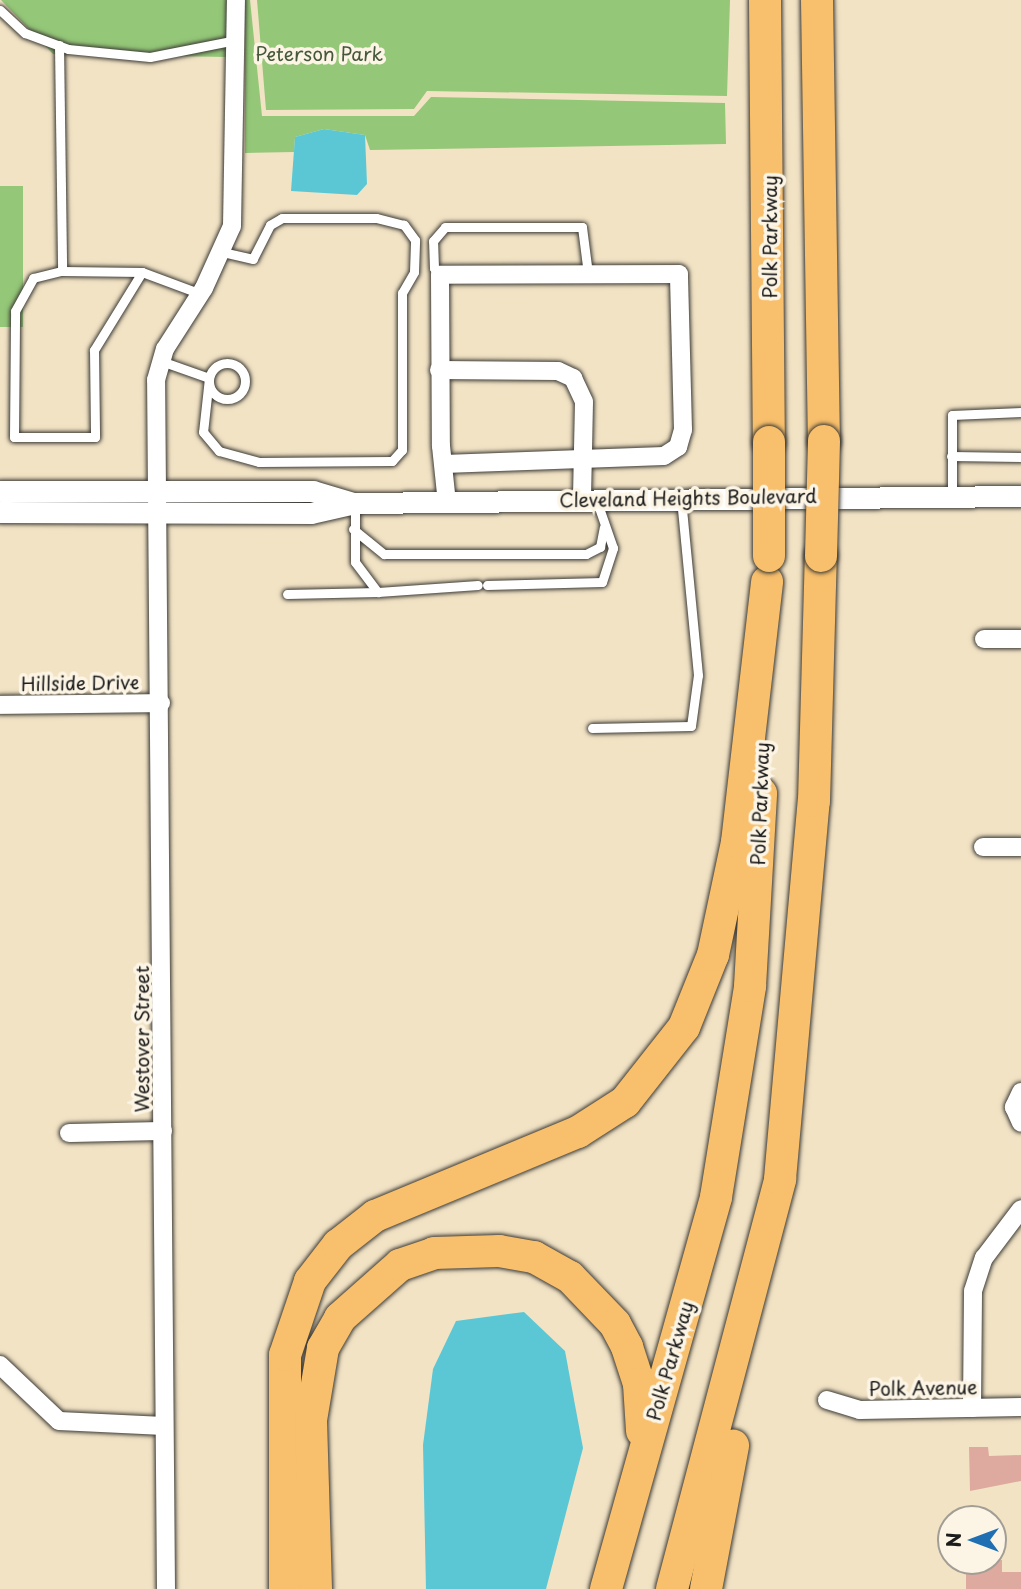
<!DOCTYPE html>
<style>
body{margin:0}
#map{position:relative;width:1021px;height:1589px;overflow:hidden;background:#f2e3c5;font-family:"Playpen Sans",sans-serif}
div>[style]{position:absolute}
.green>*{inset:0;background:#94c778}
.water>*{inset:0;background:#5bc7d4}
.building>*{inset:0;background:#deaa9f}
.roads{filter:drop-shadow(0 0 2px #3c3a35) drop-shadow(0 0 2px #3c3a35)}
.service>*{height:9px;margin:-4.5px;padding:0 4.5px;transform-origin:4.5px;border-radius:4.5px;background:#fff}
.service>.ring{margin:-4.5px;padding:0;box-sizing:content-box;background:none;border:9px solid #fff;border-radius:50%}
.minor>*{height:18px;margin:-9px;padding:0 9px;transform-origin:9px;border-radius:9px;background:#fff}
.tertiary>*{height:21px;margin:-10.5px;padding:0 10.5px;transform-origin:10.5px;border-radius:10.5px;background:#fff}
.motorway>*{height:32px;margin:-16px;padding:0 16px;transform-origin:16px;border-radius:16px;background:#f8bf6c}
.bridges{filter:drop-shadow(0 0 2px #3c3a35) drop-shadow(0 0 2px #3c3a35)}
.motorway-bridge>*{height:32px;margin:-16px;padding:0 16px;transform-origin:16px;border-radius:16px;background:#f8bf6c}
span{translate:-50% -50%;white-space:nowrap;text-align:center;line-height:1.15;-webkit-text-stroke:7px #fcf5e5;paint-order:stroke}
.park-label{font-size:19px;color:#46583c}
.street-label{font-size:19px;color:#1c1c1c}
.north{position:absolute;left:937px;top:1505px;width:70px;height:70px;box-sizing:border-box;background:#fcf5e5;border:2px solid #a29e95;border-radius:50%;rotate:270deg;font-size:19px;font-weight:700;line-height:28px;text-align:center;color:#1c1c1c}
.north::after{content:'';display:block;margin:auto;width:24px;height:32px;background:#1f6fb2;clip-path:polygon(50% 0,100% 100%,50% 72%,0 100%)}
</style>
<div id="map">
<div class="green">
<div style="clip-path:polygon(1px 0,227px 0,227px 57px,53px 54px)"></div>
<div style="clip-path:polygon(245px 0,250px 0,262px 116px,414px 116px,431px 97px,725px 103px,726px 144px,370px 150px,365px 135px,324px 129px,295px 137px,294px 152px,245px 153px)"></div>
<div style="clip-path:polygon(257px 0,730px 0,727px 96px,427px 91px,414px 109px,266px 110px)"></div>
<div style="clip-path:polygon(0 186px,23px 186px,23px 327px,0 327px)"></div>
</div>
<div class="water">
<div style="clip-path:polygon(324px 129px,365px 135px,367px 184px,357px 195px,291px 191px,295px 137px)"></div>
<div style="clip-path:polygon(524px 1312px,565px 1351px,583px 1448px,546px 1589px,426px 1589px,423px 1445px,433px 1369px,456px 1321px)"></div>
</div>
<div class="building">
<div style="clip-path:polygon(969px 1447px,988px 1447px,989px 1456px,1021px 1455px,1021px 1481px,970px 1491px)"></div>
<div style="clip-path:polygon(1002px 1560px,1002px 1572px,1021px 1572px,1021px 1589px,966px 1589px,966px 1561px)"></div>
</div>
<div class="roads">
<div class="service">
<div style="left:0;top:10px;width:34px;rotate:43deg"></div>
<div style="left:25px;top:33px;width:46px;rotate:20.4deg"></div>
<div style="left:68px;top:49px;width:82px;rotate:5.6deg"></div>
<div style="left:150px;top:57px;width:88px;rotate:-11.2deg"></div>
<div style="left:59px;top:45px;width:226px;rotate:89.2deg"></div>
<div style="left:142px;top:272px;width:92px;rotate:121.6deg"></div>
<div style="left:94px;top:350px;width:87px;rotate:89.3deg"></div>
<div style="left:95px;top:437px;width:81px;rotate:180deg"></div>
<div style="left:14px;top:437px;width:126px;rotate:-89.5deg"></div>
<div style="left:15px;top:311px;width:38px;rotate:-61deg"></div>
<div style="left:33px;top:278px;width:30px;rotate:-14deg"></div>
<div style="left:62px;top:271px;width:80px;rotate:0.7deg"></div>
<div style="left:142px;top:272px;width:63px;rotate:20.4deg"></div>
<div style="left:440px;top:275px;width:9px;rotate:-131deg"></div>
<div style="left:434px;top:268px;width:27px;rotate:-92deg"></div>
<div style="left:433px;top:241px;width:18px;rotate:-49deg"></div>
<div style="left:445px;top:227px;width:137px"></div>
<div style="left:582px;top:227px;width:47px;rotate:82.7deg"></div>
<div style="left:161px;top:361px;width:51px;rotate:19.5deg"></div>
<div style="left:209px;top:378px;width:54px;rotate:96.3deg"></div>
<div style="left:203px;top:432px;width:25px;rotate:50deg"></div>
<div style="left:219px;top:451px;width:41px;rotate:15.4deg"></div>
<div style="left:259px;top:462px;width:133px;rotate:-0.4deg"></div>
<div style="left:392px;top:461px;width:15px;rotate:-48deg"></div>
<div style="left:402px;top:450px;width:157px;rotate:-90deg"></div>
<div style="left:402px;top:293px;width:24px;rotate:-60deg"></div>
<div style="left:414px;top:272px;width:32px;rotate:-88deg"></div>
<div style="left:415px;top:240px;width:19px;rotate:-126deg"></div>
<div style="left:404px;top:225px;width:29px;rotate:-166deg"></div>
<div style="left:376px;top:218px;width:94px;rotate:180deg"></div>
<div style="left:282px;top:218px;width:14px;rotate:150deg"></div>
<div style="left:270px;top:225px;width:38px;rotate:117deg"></div>
<div style="left:253px;top:259px;width:32px;rotate:-167deg"></div>
<div class="ring" style="left:209px;top:363px;width:27px;height:27px"></div>
<div style="left:951px;top:456px;width:70px;rotate:0.8deg"></div>
<div style="left:952px;top:496px;width:81px;rotate:-90deg"></div>
<div style="left:952px;top:415px;width:69px;rotate:-2.5deg"></div>
<div style="left:355px;top:505px;width:57px;rotate:90deg"></div>
<div style="left:355px;top:562px;width:38px;rotate:53deg"></div>
<div style="left:378px;top:592px;width:100px;rotate:-4deg"></div>
<div style="left:353px;top:529px;width:40px;rotate:39deg"></div>
<div style="left:384px;top:554px;width:202px"></div>
<div style="left:586px;top:554px;width:16px;rotate:-27deg"></div>
<div style="left:600px;top:547px;width:20px;rotate:-79deg"></div>
<div style="left:487px;top:585px;width:115px;rotate:-1.5deg"></div>
<div style="left:602px;top:582px;width:36px;rotate:-72deg"></div>
<div style="left:613px;top:548px;width:52px;rotate:-109.1deg"></div>
<div style="left:287px;top:594px;width:91px;rotate:-1.3deg"></div>
<div style="left:592px;top:728px;width:99px;rotate:-1.2deg"></div>
<div style="left:691px;top:726px;width:51px;rotate:-82.2deg"></div>
<div style="left:698px;top:675px;width:178px;rotate:-95.5deg"></div>
</div>
<div class="minor">
<div style="left:439px;top:370px;width:119px;rotate:0.5deg"></div>
<div style="left:558px;top:371px;width:17px;rotate:25deg"></div>
<div style="left:573px;top:378px;width:26px;rotate:65deg"></div>
<div style="left:584px;top:402px;width:96px;rotate:91.2deg"></div>
<div style="left:444px;top:464px;width:220px;rotate:-2.1deg"></div>
<div style="left:664px;top:456px;width:17px;rotate:-33deg"></div>
<div style="left:678px;top:447px;width:18px;rotate:-74deg"></div>
<div style="left:683px;top:430px;width:156px;rotate:-91.5deg"></div>
<div style="left:679px;top:274px;width:239px;rotate:179.8deg"></div>
<div style="left:440px;top:275px;width:171px;rotate:89.7deg"></div>
<div style="left:441px;top:446px;width:57px;rotate:84deg"></div>
<div style="left:984px;top:639px;width:37px"></div>
<div style="left:0;top:705px;width:161px;rotate:-0.7deg"></div>
<div style="left:983px;top:847px;width:38px"></div>
<div style="left:1021px;top:1092px;width:17px;rotate:115deg"></div>
<div style="left:1014px;top:1107px;width:17px;rotate:66deg"></div>
<div style="left:69px;top:1133px;width:94px;rotate:-1.2deg"></div>
<div style="left:0;top:1365px;width:81px;rotate:43.5deg"></div>
<div style="left:59px;top:1421px;width:105px;rotate:2.7deg"></div>
<div style="left:827px;top:1400px;width:34px;rotate:17deg"></div>
<div style="left:860px;top:1410px;width:161px;rotate:-1.1deg"></div>
<div style="left:972px;top:1408px;width:117px;rotate:-89.5deg"></div>
<div style="left:973px;top:1291px;width:35px;rotate:-72deg"></div>
<div style="left:984px;top:1258px;width:61px;rotate:-52.9deg"></div>
<div style="left:166px;top:1589px;width:1209px;rotate:-90.47deg"></div>
<div style="left:156px;top:380px;width:32px;rotate:-74deg"></div>
<div style="left:165px;top:349px;width:72px;rotate:-57.4deg"></div>
<div style="left:204px;top:288px;width:68px;rotate:-65.7deg"></div>
<div style="left:232px;top:226px;width:226px;rotate:-89deg"></div>
</div>
<div class="tertiary">
<div style="left:0;top:491px;width:313px"></div>
<div style="left:313px;top:491px;width:42px;rotate:16.7deg"></div>
<div style="left:0;top:512px;width:311px;rotate:0.2deg"></div>
<div style="left:311px;top:513px;width:45px;rotate:-12.8deg"></div>
<div style="left:355px;top:503px;width:666px;rotate:-0.6deg"></div>
</div>
<div class="motorway">
<div style="left:765px;top:0;width:442px;rotate:89.5deg"></div>
<div style="left:817px;top:0;width:441px;rotate:89.1deg"></div>
<div style="left:285px;top:1589px;width:234px;rotate:-90deg"></div>
<div style="left:285px;top:1355px;width:78px;rotate:-71.3deg"></div>
<div style="left:310px;top:1281px;width:46px;rotate:-52.1deg"></div>
<div style="left:338px;top:1245px;width:47px;rotate:-38.1deg"></div>
<div style="left:375px;top:1216px;width:220px;rotate:-22.5deg"></div>
<div style="left:578px;top:1132px;width:56px;rotate:-32.6deg"></div>
<div style="left:625px;top:1102px;width:95px;rotate:-51.8deg"></div>
<div style="left:684px;top:1027px;width:78px;rotate:-68.1deg"></div>
<div style="left:713px;top:955px;width:116px;rotate:-78deg"></div>
<div style="left:737px;top:842px;width:262px;rotate:-83.4deg"></div>
<div style="left:316px;top:1589px;width:169px;rotate:-91.7deg"></div>
<div style="left:311px;top:1420px;width:73px;rotate:-80.5deg"></div>
<div style="left:323px;top:1348px;width:34px;rotate:-60deg"></div>
<div style="left:340px;top:1318px;width:80px;rotate:-41.5deg"></div>
<div style="left:400px;top:1265px;width:36px;rotate:-19deg"></div>
<div style="left:434px;top:1253px;width:65px;rotate:-1.8deg"></div>
<div style="left:499px;top:1251px;width:36px;rotate:10deg"></div>
<div style="left:534px;top:1257px;width:41px;rotate:29.1deg"></div>
<div style="left:570px;top:1277px;width:65px;rotate:46.2deg"></div>
<div style="left:615px;top:1324px;width:26px;rotate:62deg"></div>
<div style="left:627px;top:1347px;width:39px;rotate:72deg"></div>
<div style="left:639px;top:1384px;width:47px;rotate:86.3deg"></div>
<div style="left:606px;top:1589px;width:407px;rotate:-74.3deg"></div>
<div style="left:716px;top:1197px;width:214px;rotate:-80.8deg"></div>
<div style="left:750px;top:986px;width:193px;rotate:-86.7deg"></div>
<div style="left:672px;top:1589px;width:424px;rotate:-75.2deg"></div>
<div style="left:780px;top:1179px;width:380px;rotate:-84.9deg"></div>
<div style="left:814px;top:801px;width:245px;rotate:-88.4deg"></div>
<div style="left:706px;top:1589px;width:146px;rotate:-79.3deg"></div>
</div>
</div>
<div class="bridges">
<div class="motorway-bridge">
<div style="left:769px;top:556px;width:114px;rotate:-90deg"></div>
<div style="left:821px;top:556px;width:115px;rotate:-88.5deg"></div>
</div>
</div>
<div class="park-label">
<span style="left:319px;top:54px">Peterson Park</span>
</div>
<div class="street-label">
<span style="left:770px;top:237px;rotate:-90deg">Polk Parkway</span>
<span style="left:688px;top:498px;rotate:-1deg">Cleveland Heights Boulevard</span>
<span style="left:80px;top:683px;rotate:-1deg">Hillside Drive</span>
<span style="left:760px;top:804px;rotate:-88deg">Polk Parkway</span>
<span style="left:142px;top:1039px;rotate:-90deg">Westover Street</span>
<span style="left:670px;top:1361px;rotate:-74deg">Polk Parkway</span>
<span style="left:923px;top:1388px;rotate:-1deg">Polk Avenue</span>
</div>
<div class="north">N</div>
</div>
